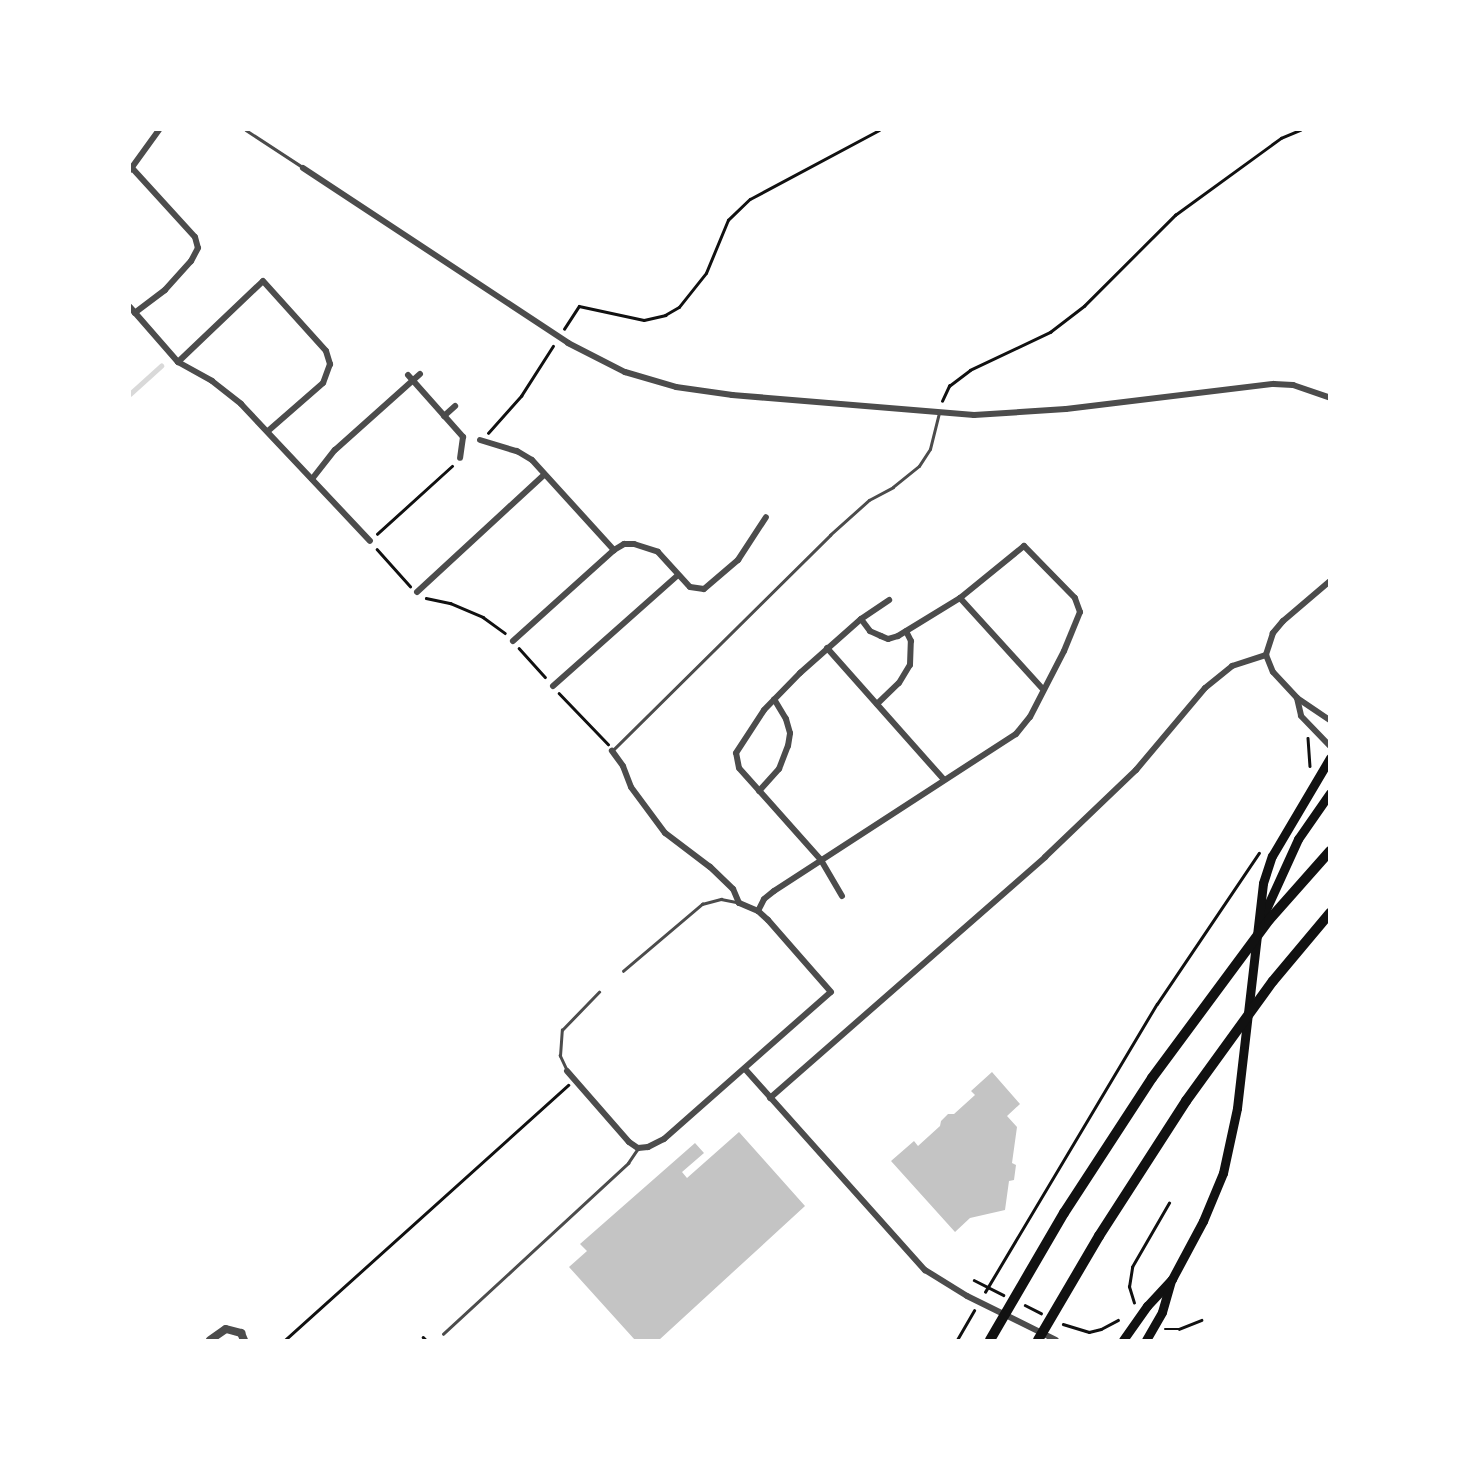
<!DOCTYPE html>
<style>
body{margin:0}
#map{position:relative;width:1459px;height:1470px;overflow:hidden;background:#fff;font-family:Helvetica,sans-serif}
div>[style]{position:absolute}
.stream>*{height:4.5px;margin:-2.25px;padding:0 2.25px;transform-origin:2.25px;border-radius:2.25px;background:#d9d9d9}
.building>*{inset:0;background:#c4c4c4}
.path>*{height:2.5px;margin:-1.25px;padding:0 1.25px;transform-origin:1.25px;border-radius:1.25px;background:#111}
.service>*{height:2.5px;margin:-1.25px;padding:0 1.25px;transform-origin:1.25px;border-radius:1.25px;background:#4c4c4c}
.minor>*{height:6px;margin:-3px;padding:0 3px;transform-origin:3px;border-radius:3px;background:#4c4c4c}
.tertiary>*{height:8px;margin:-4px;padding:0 4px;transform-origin:4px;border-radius:4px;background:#4c4c4c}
.secondary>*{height:9px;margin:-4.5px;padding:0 4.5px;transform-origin:4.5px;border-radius:4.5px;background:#111}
.motorway>*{height:10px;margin:-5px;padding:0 5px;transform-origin:5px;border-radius:5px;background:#111}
span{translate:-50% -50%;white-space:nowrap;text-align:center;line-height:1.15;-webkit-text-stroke:5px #fff;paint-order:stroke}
.frame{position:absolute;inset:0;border:131px solid #fff;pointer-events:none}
</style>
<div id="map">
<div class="stream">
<div style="left:130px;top:394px;width:42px;rotate:-42.1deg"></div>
</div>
<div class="building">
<div style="clip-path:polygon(992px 1072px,1020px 1104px,1007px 1116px,1017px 1127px,1012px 1163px,1016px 1165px,1014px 1180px,1009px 1181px,1005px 1210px,970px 1218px,955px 1232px,891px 1161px,914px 1141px,918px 1146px,940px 1126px,941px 1121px,948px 1114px,954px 1114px,975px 1095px,971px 1091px)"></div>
<div style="clip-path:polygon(739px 1132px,805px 1206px,659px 1340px,635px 1340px,569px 1267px,587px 1251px,580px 1244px,695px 1143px,704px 1153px,682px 1172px,687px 1178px)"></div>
</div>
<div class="path">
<div style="left:564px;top:329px;width:27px;rotate:-57deg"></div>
<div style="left:579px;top:306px;width:66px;rotate:12.2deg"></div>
<div style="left:644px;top:320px;width:22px;rotate:-13deg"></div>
<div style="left:665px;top:315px;width:16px;rotate:-30deg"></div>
<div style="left:679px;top:307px;width:43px;rotate:-51.5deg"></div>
<div style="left:706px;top:273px;width:57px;rotate:-67.5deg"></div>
<div style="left:728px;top:220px;width:30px;rotate:-44deg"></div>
<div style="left:750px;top:199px;width:146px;rotate:-28.1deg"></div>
<div style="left:942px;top:401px;width:17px;rotate:-65deg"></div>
<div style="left:949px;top:386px;width:26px;rotate:-37deg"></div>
<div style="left:970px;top:370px;width:89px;rotate:-25.4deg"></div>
<div style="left:1050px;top:332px;width:43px;rotate:-37.4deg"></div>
<div style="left:1084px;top:306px;width:129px;rotate:-45deg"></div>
<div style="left:1175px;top:215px;width:131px;rotate:-36deg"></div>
<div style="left:1281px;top:138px;width:21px;rotate:-23deg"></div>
<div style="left:488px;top:433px;width:50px;rotate:-48.3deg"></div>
<div style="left:521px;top:396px;width:59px;rotate:-57.4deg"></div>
<div style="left:377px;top:534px;width:101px;rotate:-42.2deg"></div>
<div style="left:377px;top:549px;width:50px;rotate:48.3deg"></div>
<div style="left:426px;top:598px;width:25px;rotate:12deg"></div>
<div style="left:450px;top:603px;width:36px;rotate:23deg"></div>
<div style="left:483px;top:617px;width:27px;rotate:36deg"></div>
<div style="left:519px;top:648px;width:39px;rotate:48deg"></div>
<div style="left:559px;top:693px;width:71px;rotate:46.1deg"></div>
<div style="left:1308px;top:738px;width:28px;rotate:86deg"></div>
<div style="left:974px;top:1280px;width:33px;rotate:27deg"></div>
<div style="left:985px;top:1292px;width:335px;rotate:-59.2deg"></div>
<div style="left:1157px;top:1004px;width:182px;rotate:-56deg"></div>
<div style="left:1134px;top:1303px;width:17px;rotate:-107deg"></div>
<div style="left:1129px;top:1287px;width:20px;rotate:-81deg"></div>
<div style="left:1132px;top:1267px;width:74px;rotate:-60deg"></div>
<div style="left:1025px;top:1305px;width:18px;rotate:27deg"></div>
<div style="left:1063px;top:1324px;width:27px;rotate:17deg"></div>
<div style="left:1089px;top:1332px;width:12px;rotate:-14deg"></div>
<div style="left:1101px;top:1329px;width:19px;rotate:-28deg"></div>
<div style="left:1165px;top:1329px;width:14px"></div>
<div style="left:1179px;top:1329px;width:24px;rotate:-22deg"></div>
<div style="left:423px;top:1337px;width:4px;rotate:45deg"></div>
<div style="left:285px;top:1340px;width:381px;rotate:-42deg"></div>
<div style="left:957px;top:1340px;width:34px;rotate:-60deg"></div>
</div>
<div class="service">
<div style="left:246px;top:130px;width:66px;rotate:33.2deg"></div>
<div style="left:612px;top:751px;width:307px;rotate:-44.7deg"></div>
<div style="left:830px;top:535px;width:52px;rotate:-41.9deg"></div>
<div style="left:869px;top:500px;width:27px;rotate:-28deg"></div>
<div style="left:893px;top:487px;width:33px;rotate:-39deg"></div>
<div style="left:919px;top:466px;width:20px;rotate:-57deg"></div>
<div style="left:930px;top:449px;width:36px;rotate:-76deg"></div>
<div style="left:623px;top:971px;width:104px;rotate:-40.3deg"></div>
<div style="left:702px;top:904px;width:20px;rotate:-15deg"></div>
<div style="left:721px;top:899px;width:15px;rotate:11deg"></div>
<div style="left:567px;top:1071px;width:17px;rotate:-115deg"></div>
<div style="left:560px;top:1056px;width:26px;rotate:-86deg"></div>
<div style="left:562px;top:1030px;width:53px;rotate:-45.8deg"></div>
<div style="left:443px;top:1334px;width:252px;rotate:-42.7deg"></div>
<div style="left:628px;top:1163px;width:18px;rotate:-56deg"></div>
</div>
<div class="minor">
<div style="left:132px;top:168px;width:93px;rotate:47.6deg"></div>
<div style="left:195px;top:237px;width:11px;rotate:75deg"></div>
<div style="left:198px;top:248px;width:15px;rotate:118deg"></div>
<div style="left:191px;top:261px;width:39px;rotate:132deg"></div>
<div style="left:165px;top:290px;width:38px;rotate:143deg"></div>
<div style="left:303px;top:168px;width:318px;rotate:33.4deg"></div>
<div style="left:568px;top:343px;width:64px;rotate:27deg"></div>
<div style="left:625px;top:372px;width:53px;rotate:16.4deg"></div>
<div style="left:676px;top:387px;width:57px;rotate:8.1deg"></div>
<div style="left:732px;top:395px;width:243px;rotate:4.7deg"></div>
<div style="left:974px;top:415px;width:92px;rotate:-3.7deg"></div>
<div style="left:1066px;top:409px;width:209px;rotate:-6.9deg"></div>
<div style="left:1274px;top:384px;width:19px;rotate:3deg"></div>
<div style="left:1293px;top:385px;width:39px;rotate:19deg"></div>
<div style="left:130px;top:170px;width:49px;rotate:-54.1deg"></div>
<div style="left:130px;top:307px;width:73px;rotate:48.9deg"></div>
<div style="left:178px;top:362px;width:39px;rotate:29deg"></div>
<div style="left:212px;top:381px;width:37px;rotate:38deg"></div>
<div style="left:241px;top:404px;width:188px;rotate:46.7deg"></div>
<div style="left:178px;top:362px;width:117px;rotate:-43.6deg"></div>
<div style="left:263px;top:281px;width:94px;rotate:48deg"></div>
<div style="left:326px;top:351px;width:14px;rotate:73deg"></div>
<div style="left:330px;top:364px;width:20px;rotate:110deg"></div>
<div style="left:323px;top:383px;width:73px;rotate:138.9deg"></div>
<div style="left:408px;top:375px;width:83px;rotate:48.4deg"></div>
<div style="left:463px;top:437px;width:21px;rotate:98deg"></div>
<div style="left:444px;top:416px;width:15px;rotate:-42deg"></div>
<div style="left:480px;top:440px;width:39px;rotate:17deg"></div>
<div style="left:517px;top:451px;width:17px;rotate:31deg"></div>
<div style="left:532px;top:460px;width:122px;rotate:47.7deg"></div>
<div style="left:614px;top:550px;width:136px;rotate:138deg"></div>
<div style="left:312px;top:479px;width:37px;rotate:-52deg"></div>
<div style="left:335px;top:450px;width:114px;rotate:-41.8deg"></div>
<div style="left:614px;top:550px;width:12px;rotate:-31deg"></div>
<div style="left:624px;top:544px;width:10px"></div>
<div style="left:634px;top:544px;width:25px;rotate:18deg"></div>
<div style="left:658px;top:552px;width:47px;rotate:47.6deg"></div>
<div style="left:690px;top:587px;width:14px;rotate:8deg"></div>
<div style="left:704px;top:589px;width:45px;rotate:-40.5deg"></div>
<div style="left:738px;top:560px;width:51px;rotate:-56.9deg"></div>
<div style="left:1330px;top:581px;width:62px;rotate:139.6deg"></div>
<div style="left:1283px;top:621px;width:16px;rotate:130deg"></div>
<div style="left:1273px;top:633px;width:23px;rotate:108deg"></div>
<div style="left:1266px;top:655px;width:18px;rotate:68deg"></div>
<div style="left:1273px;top:672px;width:35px;rotate:47deg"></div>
<div style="left:1297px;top:698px;width:40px;rotate:34deg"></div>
<div style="left:417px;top:592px;width:173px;rotate:-42.7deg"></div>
<div style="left:960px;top:598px;width:122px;rotate:47.7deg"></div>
<div style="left:827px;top:648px;width:176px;rotate:48.4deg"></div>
<div style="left:553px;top:686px;width:167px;rotate:-41.6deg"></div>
<div style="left:1297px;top:698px;width:18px;rotate:77deg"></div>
<div style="left:1301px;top:716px;width:42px;rotate:46deg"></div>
<div style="left:877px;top:704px;width:30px;rotate:-44deg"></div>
<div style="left:899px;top:683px;width:21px;rotate:-59deg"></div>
<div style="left:910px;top:665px;width:24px;rotate:-88deg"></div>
<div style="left:911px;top:641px;width:11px;rotate:-117deg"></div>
<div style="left:759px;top:791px;width:30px;rotate:-48deg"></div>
<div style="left:779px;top:769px;width:25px;rotate:-69deg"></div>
<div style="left:788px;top:746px;width:13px;rotate:-81deg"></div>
<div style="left:790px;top:733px;width:15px;rotate:-106deg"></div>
<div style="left:786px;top:719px;width:23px;rotate:-121deg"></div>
<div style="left:842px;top:896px;width:42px;rotate:-120.3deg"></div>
<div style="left:821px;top:860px;width:123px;rotate:-131.7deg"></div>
<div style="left:739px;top:768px;width:15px;rotate:-101deg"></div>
<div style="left:736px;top:753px;width:51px;rotate:-56.9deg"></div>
<div style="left:764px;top:710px;width:52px;rotate:-45.8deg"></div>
<div style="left:800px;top:673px;width:81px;rotate:-41.5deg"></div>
<div style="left:861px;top:619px;width:34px;rotate:-34deg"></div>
<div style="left:758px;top:911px;width:13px;rotate:-63deg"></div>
<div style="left:764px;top:899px;width:13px;rotate:-39deg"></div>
<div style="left:774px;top:891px;width:288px;rotate:-33deg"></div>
<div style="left:1016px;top:734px;width:22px;rotate:-51deg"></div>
<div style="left:1030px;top:717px;width:74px;rotate:-62.7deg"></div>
<div style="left:1064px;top:651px;width:42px;rotate:-67.7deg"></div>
<div style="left:1080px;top:612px;width:15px;rotate:-110deg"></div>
<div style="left:1075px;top:598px;width:73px;rotate:-134.4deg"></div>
<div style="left:1024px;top:546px;width:82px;rotate:140.9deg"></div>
<div style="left:960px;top:598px;width:73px;rotate:148.5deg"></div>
<div style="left:898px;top:636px;width:10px;rotate:163deg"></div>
<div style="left:888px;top:639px;width:8px;rotate:-157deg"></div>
<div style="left:881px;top:636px;width:12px;rotate:-156deg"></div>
<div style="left:870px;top:631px;width:15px;rotate:-127deg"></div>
<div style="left:745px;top:1069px;width:270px;rotate:48.2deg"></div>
<div style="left:925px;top:1270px;width:49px;rotate:31.8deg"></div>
<div style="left:967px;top:1296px;width:99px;rotate:26.3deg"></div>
<div style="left:567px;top:1071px;width:94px;rotate:48.9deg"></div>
<div style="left:629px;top:1142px;width:11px;rotate:34deg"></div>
<div style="left:638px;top:1148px;width:10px;rotate:-6deg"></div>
<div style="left:648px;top:1147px;width:18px;rotate:-27deg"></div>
<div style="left:664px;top:1139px;width:222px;rotate:-41.4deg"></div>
<div style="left:831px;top:992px;width:96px;rotate:-131.2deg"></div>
<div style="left:768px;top:920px;width:13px;rotate:-138deg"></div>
<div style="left:758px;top:911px;width:21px;rotate:-157deg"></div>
<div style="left:739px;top:903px;width:15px;rotate:-113deg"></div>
<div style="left:733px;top:889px;width:32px;rotate:-136deg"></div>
<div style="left:710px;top:867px;width:56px;rotate:-142.9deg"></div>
<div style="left:665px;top:833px;width:57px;rotate:-126.5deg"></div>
<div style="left:631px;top:787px;width:22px;rotate:-111deg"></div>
<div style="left:623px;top:766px;width:19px;rotate:-126deg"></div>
<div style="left:770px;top:1098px;width:366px;rotate:-41.2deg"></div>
<div style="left:1045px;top:857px;width:126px;rotate:-43.7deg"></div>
<div style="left:1136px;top:770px;width:107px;rotate:-49.9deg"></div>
<div style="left:1205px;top:688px;width:35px;rotate:-39deg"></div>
<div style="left:1232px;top:666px;width:36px;rotate:-18deg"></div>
</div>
<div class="tertiary">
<div style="left:210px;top:1340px;width:19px;rotate:-35deg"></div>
<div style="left:226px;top:1329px;width:16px;rotate:15deg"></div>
<div style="left:241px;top:1333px;width:8px;rotate:67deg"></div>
</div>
<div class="secondary">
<div style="left:1262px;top:918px;width:87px;rotate:-65.5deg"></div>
<div style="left:1298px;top:839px;width:56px;rotate:-55.2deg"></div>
<div style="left:1123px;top:1340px;width:42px;rotate:-54.8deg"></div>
<div style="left:1147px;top:1306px;width:37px;rotate:-47deg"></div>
<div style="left:1172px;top:1279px;width:66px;rotate:-61.9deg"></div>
<div style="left:1203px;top:1221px;width:52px;rotate:-67.4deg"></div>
<div style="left:1223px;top:1173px;width:66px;rotate:-77.8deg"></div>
<div style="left:1237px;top:1108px;width:226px;rotate:-83.4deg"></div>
<div style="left:1263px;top:883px;width:28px;rotate:-72deg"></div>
<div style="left:1272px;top:856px;width:114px;rotate:-59.4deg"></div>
<div style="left:1146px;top:1340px;width:32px;rotate:-60deg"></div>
<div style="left:1162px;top:1312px;width:33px;rotate:-74deg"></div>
</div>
<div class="motorway">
<div style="left:990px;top:1340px;width:147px;rotate:-59.8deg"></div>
<div style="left:1064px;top:1213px;width:161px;rotate:-56.9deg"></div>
<div style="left:1152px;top:1078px;width:197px;rotate:-53.5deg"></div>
<div style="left:1269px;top:920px;width:92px;rotate:-48.5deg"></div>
<div style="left:1038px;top:1340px;width:121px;rotate:-59.6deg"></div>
<div style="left:1099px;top:1236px;width:161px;rotate:-57.2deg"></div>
<div style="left:1186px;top:1101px;width:148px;rotate:-54.1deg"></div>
<div style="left:1273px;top:981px;width:89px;rotate:-50deg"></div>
</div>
<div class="frame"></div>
</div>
